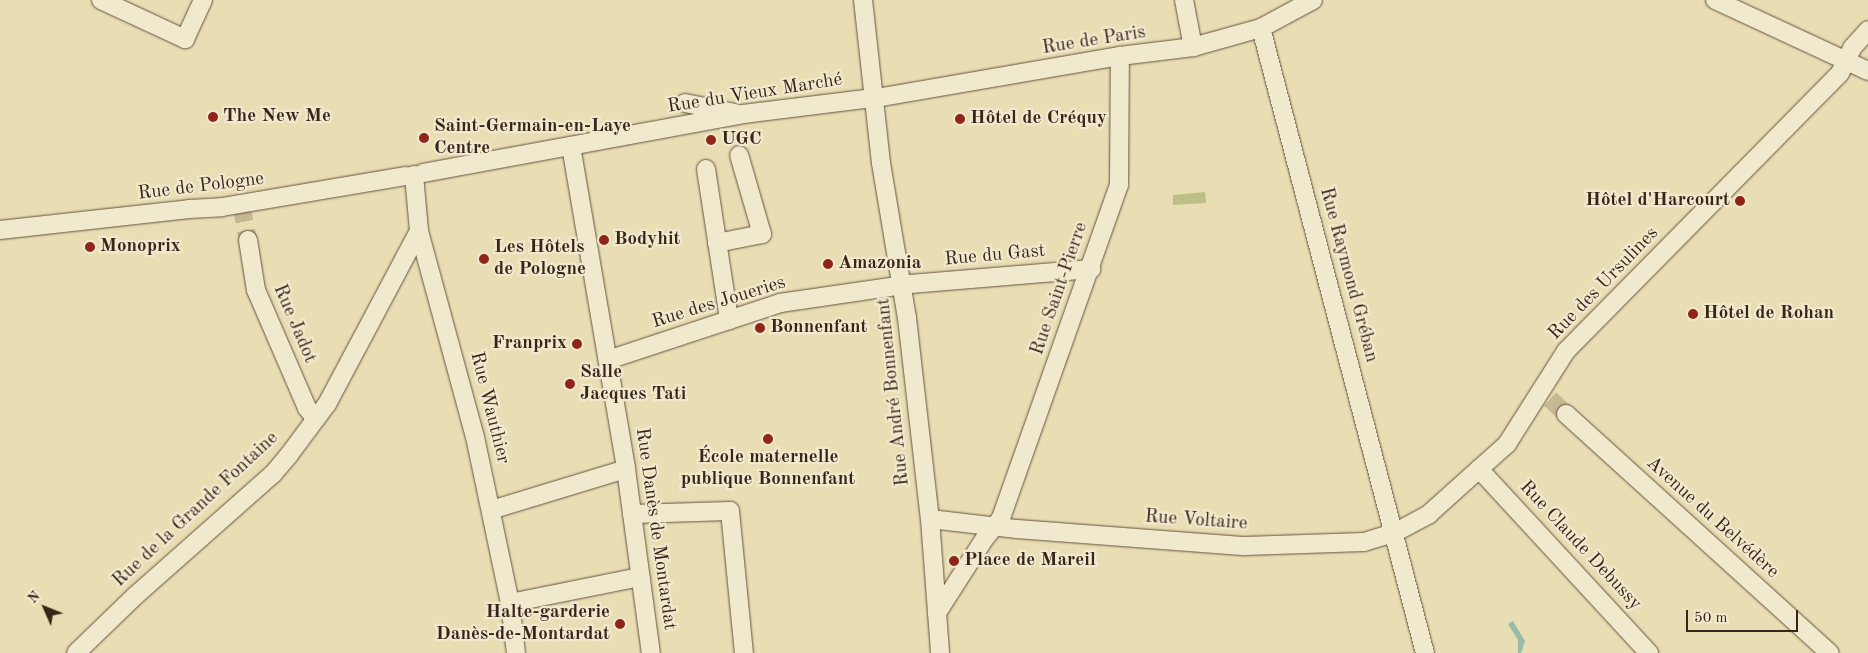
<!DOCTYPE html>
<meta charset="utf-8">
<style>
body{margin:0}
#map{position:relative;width:1868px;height:653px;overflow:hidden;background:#e9ddb3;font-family:"Old Standard TT",serif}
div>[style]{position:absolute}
.green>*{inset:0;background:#bdbf88}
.water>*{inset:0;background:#97bcaa}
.minor-tunnel>*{height:18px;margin-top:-9px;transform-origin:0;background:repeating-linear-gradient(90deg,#c6b894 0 18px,transparent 0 27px)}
.roads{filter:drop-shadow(0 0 1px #645340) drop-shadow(0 0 1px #645340)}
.minor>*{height:18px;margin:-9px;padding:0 9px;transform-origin:9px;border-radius:9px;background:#f1e9ce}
.dots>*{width:14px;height:14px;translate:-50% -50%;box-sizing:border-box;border:2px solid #f1e9ce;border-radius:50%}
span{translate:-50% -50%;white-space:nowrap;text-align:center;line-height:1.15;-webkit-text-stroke:4.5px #f1e9ce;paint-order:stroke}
.street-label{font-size:19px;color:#38251a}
.poi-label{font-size:19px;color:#38251a;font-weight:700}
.left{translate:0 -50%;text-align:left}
.right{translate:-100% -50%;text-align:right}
.north{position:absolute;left:20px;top:583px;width:50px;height:50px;-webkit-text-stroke:4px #f1e9ce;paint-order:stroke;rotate:314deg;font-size:14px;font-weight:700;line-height:20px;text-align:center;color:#38251a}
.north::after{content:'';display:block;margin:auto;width:18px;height:22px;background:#38251a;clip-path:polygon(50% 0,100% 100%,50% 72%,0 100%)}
.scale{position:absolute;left:1686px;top:610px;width:112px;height:22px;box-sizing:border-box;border:2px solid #38251a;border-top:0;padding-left:6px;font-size:15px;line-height:18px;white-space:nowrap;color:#38251a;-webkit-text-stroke:4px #f1e9ce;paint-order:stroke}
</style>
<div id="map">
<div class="green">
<div style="clip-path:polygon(1205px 192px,1206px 203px,1173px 205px,1173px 195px)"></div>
</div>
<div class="water">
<div style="clip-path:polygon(1513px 621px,1525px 641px,1521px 653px,1518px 653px,1518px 640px,1508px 624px)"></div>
</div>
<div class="minor-tunnel">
<div style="left:241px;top:204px;width:37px;rotate:79deg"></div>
<div style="left:1550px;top:399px;width:22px;rotate:43deg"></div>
</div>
<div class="roads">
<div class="minor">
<div style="left:101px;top:0;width:93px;rotate:24.9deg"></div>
<div style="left:185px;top:39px;width:43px;rotate:-65.2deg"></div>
<div style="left:863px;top:0;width:164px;rotate:83.7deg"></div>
<div style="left:881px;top:163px;width:157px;rotate:80.5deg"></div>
<div style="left:907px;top:318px;width:202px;rotate:83.5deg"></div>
<div style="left:930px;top:519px;width:134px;rotate:85.7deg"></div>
<div style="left:1184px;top:0;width:48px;rotate:79.2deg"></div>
<div style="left:1715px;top:0;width:169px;rotate:24.9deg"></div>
<div style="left:1261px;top:28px;width:646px;rotate:75.3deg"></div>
<div style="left:685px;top:103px;width:51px;rotate:11.3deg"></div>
<div style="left:571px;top:146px;width:328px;rotate:80.3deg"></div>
<div style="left:626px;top:469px;width:186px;rotate:82.3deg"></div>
<div style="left:706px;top:169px;width:153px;rotate:81.3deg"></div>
<div style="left:423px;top:173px;width:325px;rotate:-10.4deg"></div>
<div style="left:743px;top:114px;width:140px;rotate:-7deg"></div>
<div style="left:882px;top:97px;width:242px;rotate:-9.8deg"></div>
<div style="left:1120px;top:56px;width:74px;rotate:-7deg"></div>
<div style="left:1193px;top:47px;width:71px;rotate:-15.6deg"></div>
<div style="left:1261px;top:28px;width:59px;rotate:-28.3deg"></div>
<div style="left:414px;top:175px;width:56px;rotate:84.9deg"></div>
<div style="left:419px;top:231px;width:213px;rotate:74.8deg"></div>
<div style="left:475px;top:437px;width:170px;rotate:78.1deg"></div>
<div style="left:510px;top:603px;width:50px;rotate:83.2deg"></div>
<div style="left:0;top:230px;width:190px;rotate:-6.3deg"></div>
<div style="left:189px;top:209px;width:33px;rotate:-3deg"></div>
<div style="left:222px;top:207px;width:187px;rotate:-9.6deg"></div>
<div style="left:248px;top:240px;width:51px;rotate:80.9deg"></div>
<div style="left:256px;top:290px;width:129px;rotate:66.6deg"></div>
<div style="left:307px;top:408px;width:14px;rotate:51deg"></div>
<div style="left:717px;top:243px;width:46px;rotate:-11.3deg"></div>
<div style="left:762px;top:234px;width:82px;rotate:-106.2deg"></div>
<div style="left:608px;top:360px;width:181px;rotate:-18.3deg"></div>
<div style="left:780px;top:303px;width:131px;rotate:-8.3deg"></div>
<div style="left:910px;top:284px;width:182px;rotate:-4.7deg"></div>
<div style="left:1566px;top:414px;width:356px;rotate:42.2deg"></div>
<div style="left:1479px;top:469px;width:251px;rotate:47.3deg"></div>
<div style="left:491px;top:510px;width:141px;rotate:-16.9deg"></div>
<div style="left:632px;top:514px;width:98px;rotate:-1.8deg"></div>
<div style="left:730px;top:511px;width:143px;rotate:84.4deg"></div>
<div style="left:930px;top:519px;width:88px;rotate:6.6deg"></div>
<div style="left:1017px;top:529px;width:229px;rotate:4.3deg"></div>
<div style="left:1245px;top:546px;width:119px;rotate:-1.9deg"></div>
<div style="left:1364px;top:542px;width:31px;rotate:-17deg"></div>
<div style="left:1394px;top:533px;width:40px;rotate:-28deg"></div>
<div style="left:1429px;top:514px;width:105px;rotate:-41.9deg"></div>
<div style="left:1507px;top:444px;width:110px;rotate:-57.6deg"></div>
<div style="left:1566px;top:351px;width:390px;rotate:-45.4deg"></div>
<div style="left:1840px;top:73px;width:28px;rotate:-64deg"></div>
<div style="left:1852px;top:48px;width:24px;rotate:-48deg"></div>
<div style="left:510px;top:603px;width:133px;rotate:-11.3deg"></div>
<div style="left:937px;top:613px;width:89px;rotate:-57.4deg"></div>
<div style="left:985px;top:538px;width:26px;rotate:-51deg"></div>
<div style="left:1001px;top:518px;width:353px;rotate:-70.5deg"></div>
<div style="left:1119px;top:185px;width:129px;rotate:-89.6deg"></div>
<div style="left:76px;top:653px;width:82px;rotate:-44deg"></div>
<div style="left:135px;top:596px;width:184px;rotate:-41.5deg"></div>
<div style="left:273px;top:474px;width:25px;rotate:-50deg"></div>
<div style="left:289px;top:455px;width:64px;rotate:-53.3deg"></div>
<div style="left:327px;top:404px;width:196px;rotate:-62deg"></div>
</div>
</div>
<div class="dots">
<div style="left:213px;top:117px;background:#8f2418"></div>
<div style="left:960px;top:119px;background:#8f2418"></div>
<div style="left:424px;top:138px;background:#8f2418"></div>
<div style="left:711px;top:140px;background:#8f2418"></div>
<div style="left:1740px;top:201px;background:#8f2418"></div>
<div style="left:604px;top:240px;background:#8f2418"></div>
<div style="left:90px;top:247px;background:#8f2418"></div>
<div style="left:484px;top:259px;background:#8f2418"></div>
<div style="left:828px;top:264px;background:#8f2418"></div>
<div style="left:1693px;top:314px;background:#8f2418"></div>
<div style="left:760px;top:328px;background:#8f2418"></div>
<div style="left:577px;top:344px;background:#8f2418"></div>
<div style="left:570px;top:384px;background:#8f2418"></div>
<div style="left:768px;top:439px;background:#8f2418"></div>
<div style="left:954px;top:561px;background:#8f2418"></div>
<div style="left:620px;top:624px;background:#8f2418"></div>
</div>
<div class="street-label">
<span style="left:1094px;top:41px;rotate:-9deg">Rue de Paris</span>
<span style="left:755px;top:94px;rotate:-9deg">Rue du Vieux Marché</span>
<span style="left:201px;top:187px;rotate:-7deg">Rue de Pologne</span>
<span style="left:995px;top:256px;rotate:-5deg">Rue du Gast</span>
<span style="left:1348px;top:275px;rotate:75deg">Rue Raymond Gréban</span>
<span style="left:1604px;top:284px;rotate:-46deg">Rue des Ursulines</span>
<span style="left:1060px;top:289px;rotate:-71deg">Rue Saint-Pierre</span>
<span style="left:719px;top:303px;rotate:-17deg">Rue des Joueries</span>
<span style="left:294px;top:324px;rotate:67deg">Rue Jadot</span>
<span style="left:894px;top:392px;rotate:-96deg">Rue André Bonnenfant</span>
<span style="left:489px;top:408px;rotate:76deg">Rue Wauthier</span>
<span style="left:196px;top:510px;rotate:-43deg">Rue de la Grande Fontaine</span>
<span style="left:1712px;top:518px;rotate:42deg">Avenue du Belvédère</span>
<span style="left:1196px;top:521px;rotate:4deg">Rue Voltaire</span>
<span style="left:655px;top:529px;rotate:82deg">Rue Danès de Montardat</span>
<span style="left:1580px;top:546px;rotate:47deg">Rue Claude Debussy</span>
</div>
<div class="poi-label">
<span class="left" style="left:223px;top:117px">The New Me</span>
<span class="left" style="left:970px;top:119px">Hôtel de Créquy</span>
<span class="left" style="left:434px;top:138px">Saint-Germain-en-Laye<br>Centre</span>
<span class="left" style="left:721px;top:140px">UGC</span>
<span class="right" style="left:1730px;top:201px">Hôtel d'Harcourt</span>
<span class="left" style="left:614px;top:240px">Bodyhit</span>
<span class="left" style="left:100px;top:247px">Monoprix</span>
<span class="left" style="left:494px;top:259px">Les Hôtels<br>de Pologne</span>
<span class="left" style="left:838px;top:264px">Amazonia</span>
<span class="left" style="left:1703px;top:314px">Hôtel de Rohan</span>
<span class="left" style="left:770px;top:328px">Bonnenfant</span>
<span class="right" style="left:567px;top:344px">Franprix</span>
<span class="left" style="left:580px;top:384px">Salle<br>Jacques Tati</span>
<span style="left:768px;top:469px">École maternelle<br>publique Bonnenfant</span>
<span class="left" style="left:964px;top:561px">Place de Mareil</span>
<span class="right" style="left:610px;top:624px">Halte-garderie<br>Danès-de-Montardat</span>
</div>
<div class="north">N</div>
<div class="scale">50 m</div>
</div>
